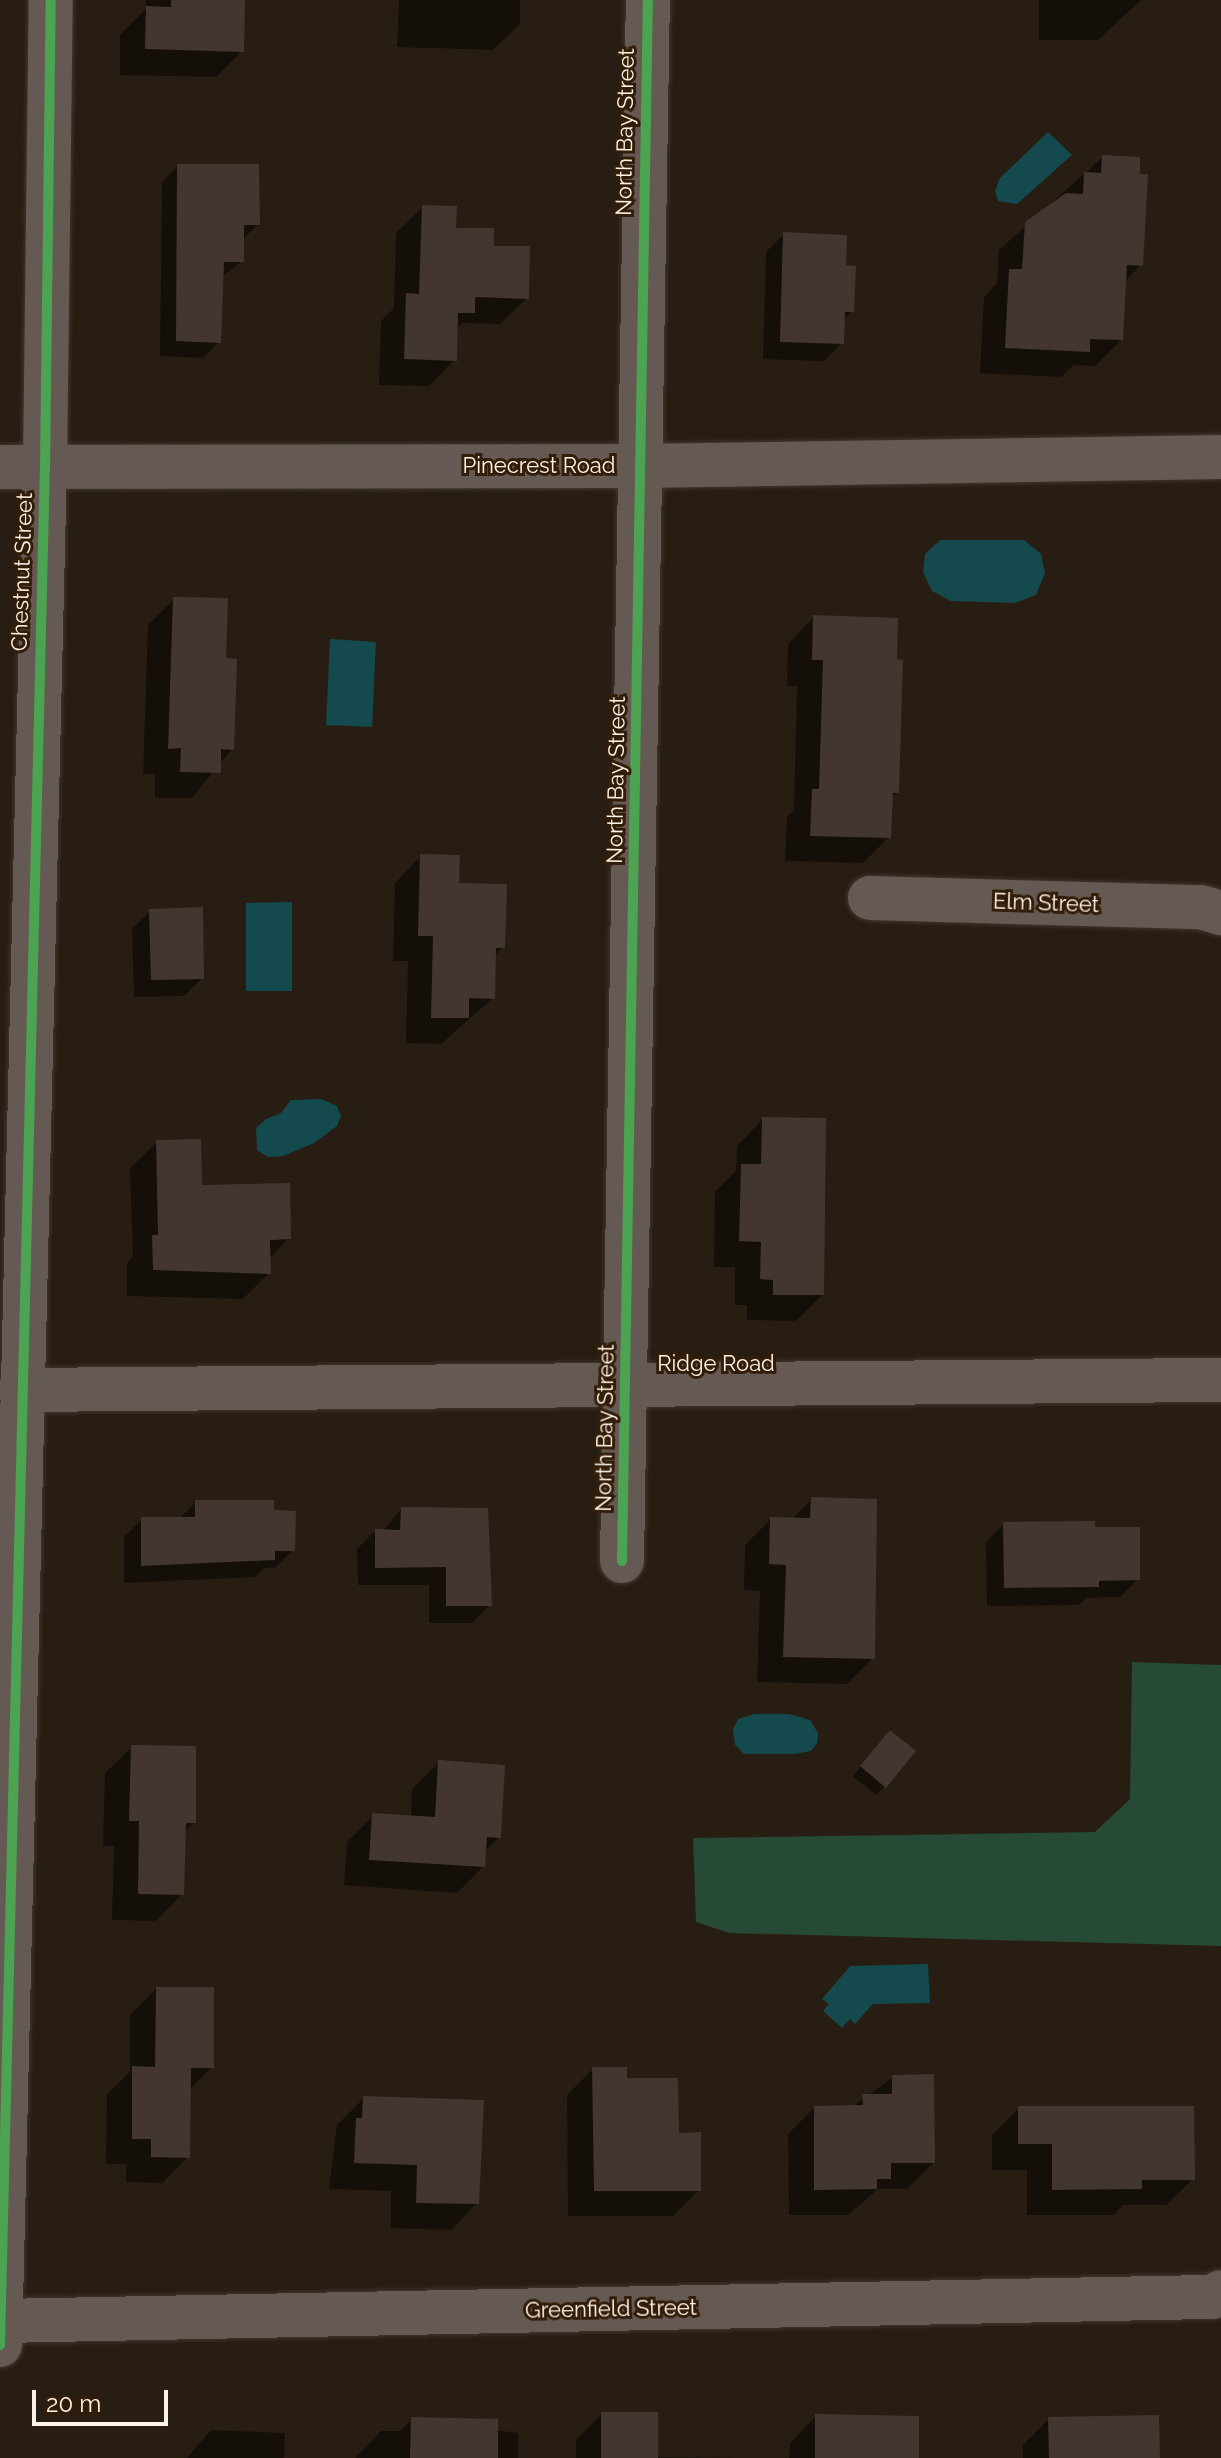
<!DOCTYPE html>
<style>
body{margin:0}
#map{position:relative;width:1221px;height:2458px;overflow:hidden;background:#281d12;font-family:Raleway,sans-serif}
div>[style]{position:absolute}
.forest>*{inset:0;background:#274a36}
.water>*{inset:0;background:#14494d}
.shadow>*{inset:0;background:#0007}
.building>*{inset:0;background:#433631}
.roads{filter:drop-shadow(0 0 2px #3f372f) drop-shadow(0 0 2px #3f372f)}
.minor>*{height:44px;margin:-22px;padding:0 22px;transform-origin:22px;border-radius:22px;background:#645a53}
.cycleway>*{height:10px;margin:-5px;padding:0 5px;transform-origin:5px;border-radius:5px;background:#4ca352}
span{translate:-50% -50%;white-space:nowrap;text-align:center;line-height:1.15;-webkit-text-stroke:6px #321d08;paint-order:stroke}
.street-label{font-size:22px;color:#fef2e8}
.scale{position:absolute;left:32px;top:2390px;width:136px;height:36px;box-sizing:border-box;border:4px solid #fef2e8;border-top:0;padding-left:10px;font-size:24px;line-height:28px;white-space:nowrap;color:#fef2e8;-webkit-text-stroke:6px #321d08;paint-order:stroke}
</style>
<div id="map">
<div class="forest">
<div style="clip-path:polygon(1132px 1662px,1221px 1665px,1221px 1946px,729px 1933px,696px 1922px,693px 1838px,1095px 1832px,1130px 1799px)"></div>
</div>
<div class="water">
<div style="clip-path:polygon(1048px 132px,1072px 155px,1017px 204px,998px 201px,995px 191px,1000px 178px)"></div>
<div style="clip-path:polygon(940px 540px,1024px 540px,1041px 554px,1045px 573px,1036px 595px,1015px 603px,951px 601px,932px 591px,923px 572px,925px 554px)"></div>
<div style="clip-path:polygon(330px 639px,376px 642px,372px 727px,326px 725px)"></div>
<div style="clip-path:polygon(292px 902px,292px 991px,246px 991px,246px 903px)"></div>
<div style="clip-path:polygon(321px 1099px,337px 1106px,341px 1116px,337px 1126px,314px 1143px,283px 1156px,268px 1157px,257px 1150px,256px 1128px,266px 1119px,281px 1113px,291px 1100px)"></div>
<div style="clip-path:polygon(754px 1714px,789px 1714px,810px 1720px,818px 1733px,817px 1743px,811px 1751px,794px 1754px,744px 1754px,735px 1745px,733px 1729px,738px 1719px)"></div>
<div style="clip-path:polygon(928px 1964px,930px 2003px,873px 2004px,855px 2024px,850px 2019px,842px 2028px,823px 2011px,829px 2004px,822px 1999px,850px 1966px)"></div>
</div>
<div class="shadow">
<div style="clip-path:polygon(146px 0,243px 0,242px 51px,216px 77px,120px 75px,120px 35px,146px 9px)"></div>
<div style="clip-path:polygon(399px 0,520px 0,520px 24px,493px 50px,397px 47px)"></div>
<div style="clip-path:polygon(1039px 0,1141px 0,1098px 40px,1039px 40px)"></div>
<div style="clip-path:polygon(1103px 157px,1141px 265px,1124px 282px,1122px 339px,1095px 366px,1074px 365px,1061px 377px,980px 373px,984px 297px,997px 283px,999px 250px)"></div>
<div style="clip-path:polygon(178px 166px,258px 224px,242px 240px,242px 261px,222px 277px,219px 342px,203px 358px,160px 356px,162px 182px)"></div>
<div style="clip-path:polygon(423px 207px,492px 248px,527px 298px,500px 324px,462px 323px,456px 329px,455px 360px,429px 386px,379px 385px,381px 321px,394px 308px,396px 233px)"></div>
<div style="clip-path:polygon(784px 234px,852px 311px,843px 321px,842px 343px,824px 361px,763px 359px,766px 252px)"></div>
<div style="clip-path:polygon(174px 599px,224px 660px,232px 749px,192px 798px,155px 798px,155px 774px,143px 774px,148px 625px)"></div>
<div style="clip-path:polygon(814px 617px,897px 793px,891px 799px,889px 837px,863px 863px,785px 861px,787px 817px,794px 810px,797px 686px,787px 686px,788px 644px)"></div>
<div style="clip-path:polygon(421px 856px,456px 885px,503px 947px,494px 957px,493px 998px,441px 1044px,406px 1043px,408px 961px,393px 961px,395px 883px)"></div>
<div style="clip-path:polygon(150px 911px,202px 978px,184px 996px,134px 997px,132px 929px)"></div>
<div style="clip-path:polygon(763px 1119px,822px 1295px,796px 1321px,747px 1320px,747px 1305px,735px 1305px,735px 1267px,714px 1267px,715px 1192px,736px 1171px,737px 1146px)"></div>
<div style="clip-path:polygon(157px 1142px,200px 1187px,289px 1238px,269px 1259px,269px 1273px,243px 1299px,127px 1296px,127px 1263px,133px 1257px,130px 1168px)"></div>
<div style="clip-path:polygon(812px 1499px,873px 1658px,847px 1684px,757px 1682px,760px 1591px,744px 1590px,745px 1545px,771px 1519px,791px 1520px)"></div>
<div style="clip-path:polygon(196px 1502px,272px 1512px,293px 1550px,275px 1568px,264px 1568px,255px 1577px,124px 1583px,124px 1537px,142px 1519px,179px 1519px)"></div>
<div style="clip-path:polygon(401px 1509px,490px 1605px,472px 1623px,429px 1623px,429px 1585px,358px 1585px,357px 1549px,375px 1531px,383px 1531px)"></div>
<div style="clip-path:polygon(1004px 1524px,1138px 1579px,1120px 1597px,1086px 1598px,1079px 1605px,987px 1606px,986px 1542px)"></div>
<div style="clip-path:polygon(882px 1741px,885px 1786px,876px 1795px,853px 1776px)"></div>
<div style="clip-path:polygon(132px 1747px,194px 1822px,183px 1833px,182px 1894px,156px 1921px,112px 1920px,114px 1846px,103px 1846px,105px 1773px)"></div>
<div style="clip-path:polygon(439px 1762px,499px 1837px,485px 1851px,484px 1866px,457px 1893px,344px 1885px,347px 1842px,373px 1816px,411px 1818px,412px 1789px)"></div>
<div style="clip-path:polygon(156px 1989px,212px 2067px,189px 2090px,188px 2157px,162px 2183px,126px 2182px,126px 2164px,106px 2164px,107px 2094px,130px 2072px,130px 2015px)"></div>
<div style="clip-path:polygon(593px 2069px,625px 2080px,677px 2135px,699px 2190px,673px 2216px,568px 2216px,567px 2095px)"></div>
<div style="clip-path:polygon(893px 2077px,933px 2163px,907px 2189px,878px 2189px,848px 2215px,789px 2215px,788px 2134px,814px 2108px,852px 2107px)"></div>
<div style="clip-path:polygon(364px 2098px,477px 2203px,451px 2230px,391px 2228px,391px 2191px,329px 2189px,337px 2125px)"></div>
<div style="clip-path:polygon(1019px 2108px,1193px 2179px,1166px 2205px,1123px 2205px,1114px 2215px,1027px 2215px,1027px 2170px,992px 2170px,992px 2135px)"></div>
<div style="clip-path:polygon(602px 2414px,656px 2457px,737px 2458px,576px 2458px,576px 2440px)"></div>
<div style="clip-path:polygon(816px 2416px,917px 2458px,789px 2458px,790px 2443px)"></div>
<div style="clip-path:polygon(412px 2419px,518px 2433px,518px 2458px,355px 2458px,381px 2431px,400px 2431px)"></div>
<div style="clip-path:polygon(1049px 2419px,1158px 2458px,1023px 2458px,1023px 2445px)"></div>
<div style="clip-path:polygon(211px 2430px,285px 2433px,284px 2458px,187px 2458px)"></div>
</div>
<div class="building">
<div style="clip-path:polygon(171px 0,245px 0,244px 52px,145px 49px,146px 6px,171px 7px)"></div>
<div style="clip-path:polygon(1102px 155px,1140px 157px,1140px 174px,1148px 174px,1143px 266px,1127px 265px,1123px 340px,1090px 339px,1090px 352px,1005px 348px,1009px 269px,1022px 269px,1025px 222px,1066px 193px,1083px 194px,1084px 172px,1101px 173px)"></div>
<div style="clip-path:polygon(177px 164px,259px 164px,260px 225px,244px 225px,244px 262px,224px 262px,221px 343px,176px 341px)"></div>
<div style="clip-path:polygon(422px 205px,457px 206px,456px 228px,494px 228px,494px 246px,530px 246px,529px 299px,475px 297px,475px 313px,458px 313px,457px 361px,404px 359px,406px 293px,419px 294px)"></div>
<div style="clip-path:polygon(783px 232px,847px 235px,846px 265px,856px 266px,854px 312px,845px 312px,844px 344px,780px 342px)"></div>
<div style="clip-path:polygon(173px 597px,228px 598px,226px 658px,237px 659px,234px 750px,221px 749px,221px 773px,180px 772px,181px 748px,168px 749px)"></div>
<div style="clip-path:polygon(813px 615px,898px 618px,897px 659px,903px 660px,899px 793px,893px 793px,891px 838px,810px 836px,812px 789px,819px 789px,823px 660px,812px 660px)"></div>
<div style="clip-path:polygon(420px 854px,460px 855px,459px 883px,507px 884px,505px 948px,496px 948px,495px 999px,469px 998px,469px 1018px,431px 1018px,433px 936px,418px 936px)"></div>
<div style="clip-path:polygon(203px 907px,204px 979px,151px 980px,149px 909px)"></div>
<div style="clip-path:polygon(762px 1117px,826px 1118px,824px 1295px,773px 1295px,773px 1280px,760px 1279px,761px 1242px,739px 1241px,741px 1164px,761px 1164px)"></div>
<div style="clip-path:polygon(201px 1139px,202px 1185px,290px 1183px,291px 1239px,270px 1240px,271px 1274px,153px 1270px,152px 1235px,158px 1235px,156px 1140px)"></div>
<div style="clip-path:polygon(811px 1497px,877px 1499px,875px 1659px,783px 1657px,786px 1565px,769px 1564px,770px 1517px,810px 1518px)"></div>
<div style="clip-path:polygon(195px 1500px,274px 1500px,274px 1510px,296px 1511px,295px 1551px,275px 1551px,275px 1560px,141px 1566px,141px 1517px,195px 1517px)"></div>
<div style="clip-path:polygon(401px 1507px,488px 1508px,492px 1606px,446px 1606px,446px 1567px,375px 1568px,375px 1529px,400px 1530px)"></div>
<div style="clip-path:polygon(1095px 1521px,1095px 1527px,1140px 1527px,1140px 1580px,1099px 1581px,1099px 1587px,1004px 1588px,1003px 1522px)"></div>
<div style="clip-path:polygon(890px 1730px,916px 1751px,886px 1788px,860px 1766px)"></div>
<div style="clip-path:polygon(131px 1745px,196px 1746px,196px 1823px,186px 1823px,184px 1895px,138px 1894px,139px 1821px,129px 1821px)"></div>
<div style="clip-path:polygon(438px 1760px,505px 1765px,501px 1838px,487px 1837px,485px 1867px,369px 1860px,372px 1813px,435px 1817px)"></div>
<div style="clip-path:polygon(156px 1987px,214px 1987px,214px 2068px,191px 2068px,190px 2158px,151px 2157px,151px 2139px,132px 2139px,132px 2066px,155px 2067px)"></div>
<div style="clip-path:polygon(592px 2067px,627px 2067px,627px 2078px,678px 2078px,679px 2133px,701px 2132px,701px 2191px,594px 2191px)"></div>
<div style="clip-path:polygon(934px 2074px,935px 2163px,891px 2163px,891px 2179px,877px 2179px,877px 2189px,814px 2190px,814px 2106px,863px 2105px,862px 2094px,892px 2094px,892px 2075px)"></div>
<div style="clip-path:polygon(363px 2096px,484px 2100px,479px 2204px,416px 2203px,417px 2165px,354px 2163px,356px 2118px,362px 2118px)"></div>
<div style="clip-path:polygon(1018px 2106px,1194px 2106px,1195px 2180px,1142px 2180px,1142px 2189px,1052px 2190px,1052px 2144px,1018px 2144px)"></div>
<div style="clip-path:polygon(601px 2412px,658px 2412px,658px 2458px,601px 2458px)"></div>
<div style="clip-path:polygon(815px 2414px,919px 2416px,919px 2458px,815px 2458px)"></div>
<div style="clip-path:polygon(1159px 2415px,1160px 2458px,1049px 2458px,1048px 2417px)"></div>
<div style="clip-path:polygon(411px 2417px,498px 2419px,498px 2458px,410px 2458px)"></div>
</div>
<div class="roads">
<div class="minor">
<div style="left:0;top:467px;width:640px;rotate:-0.09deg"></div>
<div style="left:640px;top:466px;width:581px;rotate:-0.89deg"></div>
<div style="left:870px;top:898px;width:331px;rotate:1.6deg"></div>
<div style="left:1201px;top:907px;width:21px;rotate:17deg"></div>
<div style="left:20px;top:1390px;width:1201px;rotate:-0.48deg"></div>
<div style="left:622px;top:1561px;width:1561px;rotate:-89.05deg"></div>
<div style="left:1px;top:2321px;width:1211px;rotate:-1.14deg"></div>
<div style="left:1212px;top:2297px;width:10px;rotate:-29deg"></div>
<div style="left:0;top:2345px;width:1879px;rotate:-88.63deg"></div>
<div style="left:45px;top:467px;width:467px;rotate:-89.3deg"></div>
</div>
</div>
<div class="cycleway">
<div style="left:622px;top:1561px;width:1561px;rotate:-89.05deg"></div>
<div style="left:0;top:2345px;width:1879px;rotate:-88.63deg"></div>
<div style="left:45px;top:467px;width:467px;rotate:-89.3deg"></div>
</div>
<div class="street-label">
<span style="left:625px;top:132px;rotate:-89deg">North Bay Street</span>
<span style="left:539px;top:466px">Pinecrest Road</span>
<span style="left:22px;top:572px;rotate:-88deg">Chestnut Street</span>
<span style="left:616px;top:780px;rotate:-89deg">North Bay Street</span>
<span style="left:1046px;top:903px;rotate:2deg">Elm Street</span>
<span style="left:716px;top:1364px">Ridge Road</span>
<span style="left:605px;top:1428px;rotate:-89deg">North Bay Street</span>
<span style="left:611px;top:2309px;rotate:-1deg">Greenfield Street</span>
</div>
<div class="scale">20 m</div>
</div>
